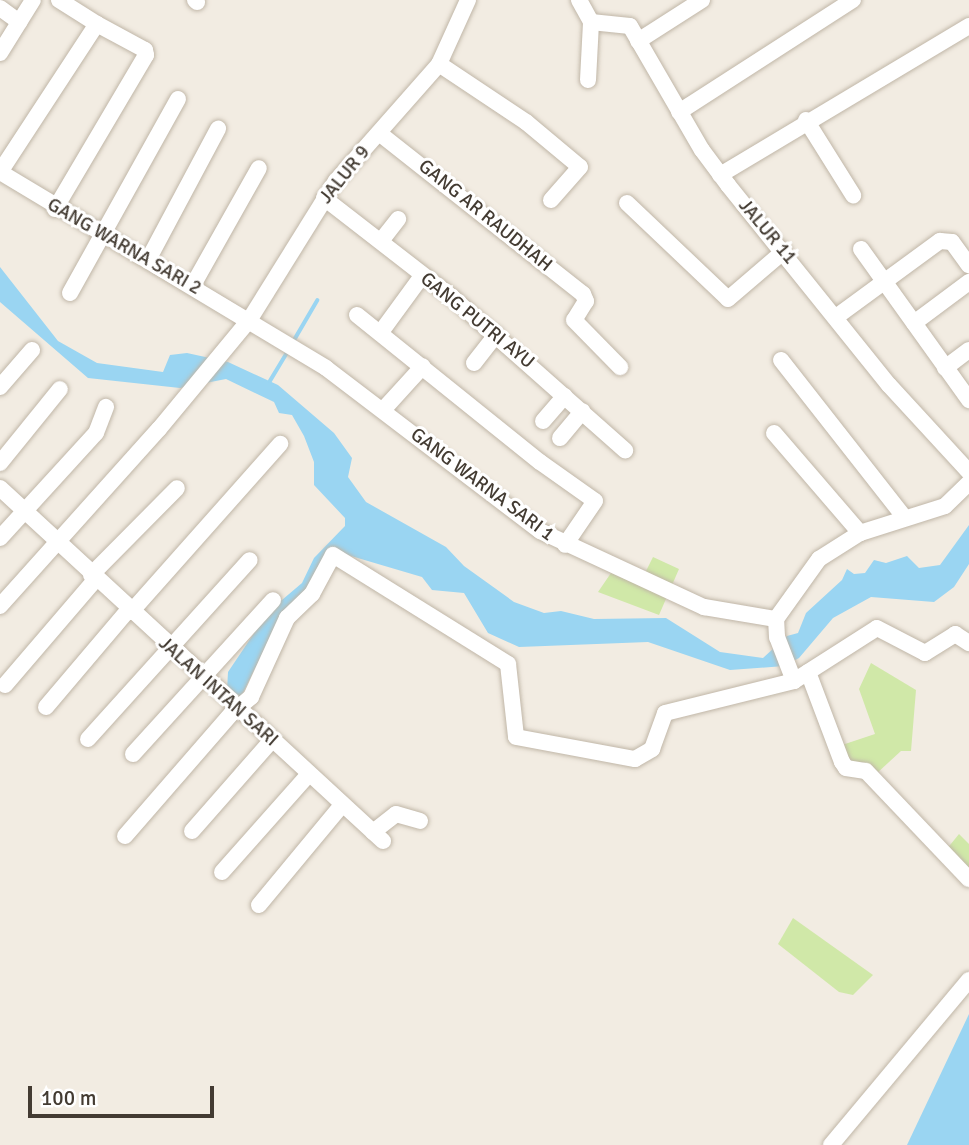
<!DOCTYPE html>
<style>
body{margin:0}
#map{position:relative;width:969px;height:1145px;overflow:hidden;background:#f2ece2;font-family:Signika,sans-serif}
div>[style]{position:absolute}
.green>*{inset:0;background:#d0e8a8}
.water>*{inset:0;background:#9ad5f2}
.stream>*{height:3.5px;margin:-1.75px;padding:0 1.75px;transform-origin:1.75px;border-radius:1.75px;background:#9ad5f2}
.roads{filter:drop-shadow(0 0 2px #c0b6a7) drop-shadow(0 0 2px #c0b6a7)}
.minor>*{height:16px;margin:-8px;padding:0 8px;transform-origin:8px;border-radius:8px;background:#fff}
span{translate:-50% -50%;white-space:nowrap;text-align:center;line-height:1.15;-webkit-text-stroke:6px #fff;paint-order:stroke}
.street-label{font-size:19px;color:#433b32}
.scale{position:absolute;left:28px;top:1086px;width:186px;height:32px;box-sizing:border-box;border:4px solid #433b32;border-top:0;padding-left:9px;font-size:21px;line-height:24px;white-space:nowrap;color:#433b32;-webkit-text-stroke:5px #fff;paint-order:stroke}
</style>
<div id="map">
<div class="green">
<div style="clip-path:polygon(653px 557px,679px 569px,659px 615px,598px 592px,611px 573px,639px 585px)"></div>
<div style="clip-path:polygon(871px 663px,916px 690px,911px 751px,901px 751px,876px 774px,864px 762px,850px 764px,842px 745px,875px 734px,859px 689px)"></div>
<div style="clip-path:polygon(959px 834px,969px 844px,969px 873px,946px 850px)"></div>
<div style="clip-path:polygon(793px 918px,873px 975px,853px 995px,839px 992px,778px 944px)"></div>
</div>
<div class="water">
<div style="clip-path:polygon(0 267px,58px 341px,97px 363px,163px 372px,170px 355px,187px 353px,228px 362px,278px 385px,334px 433px,352px 458px,348px 477px,366px 502px,446px 547px,464px 566px,514px 602px,544px 613px,561px 611px,594px 619px,666px 618px,720px 652px,763px 658px,787px 636px,798px 633px,806px 613px,842px 580px,847px 569px,854px 574px,865px 573px,874px 560px,886px 563px,907px 556px,919px 568px,940px 565px,969px 525px,969px 564px,954px 587px,934px 602px,871px 597px,833px 618px,799px 658px,784px 666px,730px 670px,648px 642px,519px 647px,488px 633px,464px 593px,432px 590px,422px 577px,334px 551px,306px 595px,281px 616px,239px 701px,227px 690px,228px 672px,269px 611px,302px 583px,314px 558px,345px 526px,345px 518px,314px 485px,314px 462px,304px 436px,292px 415px,279px 413px,274px 402px,226px 379px,180px 388px,88px 378px,0 302px)"></div>
<div style="clip-path:polygon(969px 1014px,969px 1145px,907px 1145px)"></div>
</div>
<div class="stream">
<div style="left:293px;top:342px;width:48px;rotate:-59.7deg"></div>
<div style="left:270px;top:381px;width:35px;rotate:-59deg"></div>
</div>
<div class="roads">
<div class="minor">
<div style="left:195px;top:0;width:3px;rotate:45deg"></div>
<div style="left:579px;top:0;width:25px;rotate:61deg"></div>
<div style="left:591px;top:22px;width:39px;rotate:6deg"></div>
<div style="left:630px;top:26px;width:143px;rotate:59.9deg"></div>
<div style="left:702px;top:150px;width:44px;rotate:53.4deg"></div>
<div style="left:728px;top:185px;width:257px;rotate:51.2deg"></div>
<div style="left:889px;top:385px;width:118px;rotate:47.4deg"></div>
<div style="left:0;top:8px;width:24px;rotate:36deg"></div>
<div style="left:638px;top:41px;width:76px;rotate:-32.6deg"></div>
<div style="left:0;top:53px;width:62px;rotate:-58.1deg"></div>
<div style="left:439px;top:64px;width:105px;rotate:33.7deg"></div>
<div style="left:526px;top:122px;width:70px;rotate:39.8deg"></div>
<div style="left:580px;top:167px;width:44px;rotate:131.3deg"></div>
<div style="left:588px;top:80px;width:58px;rotate:-87deg"></div>
<div style="left:679px;top:112px;width:207px;rotate:-32.8deg"></div>
<div style="left:806px;top:120px;width:89px;rotate:57.9deg"></div>
<div style="left:379px;top:133px;width:260px;rotate:38.3deg"></div>
<div style="left:583px;top:294px;width:8px;rotate:67deg"></div>
<div style="left:586px;top:301px;width:22px;rotate:122deg"></div>
<div style="left:574px;top:320px;width:66px;rotate:45.6deg"></div>
<div style="left:0;top:172px;width:380px;rotate:31deg"></div>
<div style="left:326px;top:368px;width:269px;rotate:37.3deg"></div>
<div style="left:540px;top:531px;width:181px;rotate:24.9deg"></div>
<div style="left:704px;top:607px;width:73px;rotate:9.5deg"></div>
<div style="left:0;top:172px;width:177px;rotate:-56.8deg"></div>
<div style="left:97px;top:24px;width:45px;rotate:-147.7deg"></div>
<div style="left:720px;top:175px;width:290px;rotate:-30.9deg"></div>
<div style="left:324px;top:198px;width:163px;rotate:37.8deg"></div>
<div style="left:453px;top:298px;width:230px;rotate:41.5deg"></div>
<div style="left:627px;top:203px;width:139px;rotate:43.5deg"></div>
<div style="left:728px;top:299px;width:74px;rotate:-40.6deg"></div>
<div style="left:55px;top:209px;width:179px;rotate:-59.4deg"></div>
<div style="left:146px;top:55px;width:5px;rotate:-101deg"></div>
<div style="left:145px;top:50px;width:55px;rotate:-151.6deg"></div>
<div style="left:381px;top:241px;width:28px;rotate:-52deg"></div>
<div style="left:861px;top:249px;width:186px;rotate:54.4deg"></div>
<div style="left:148px;top:260px;width:149px;rotate:-61.9deg"></div>
<div style="left:193px;top:285px;width:134px;rotate:-60.6deg"></div>
<div style="left:70px;top:293px;width:222px;rotate:-60.9deg"></div>
<div style="left:357px;top:315px;width:235px;rotate:38.8deg"></div>
<div style="left:540px;top:462px;width:67px;rotate:35.3deg"></div>
<div style="left:595px;top:501px;width:53px;rotate:124.3deg"></div>
<div style="left:836px;top:317px;width:129px;rotate:-36.2deg"></div>
<div style="left:940px;top:241px;width:12px;rotate:5deg"></div>
<div style="left:952px;top:242px;width:29px;rotate:54deg"></div>
<div style="left:914px;top:323px;width:69px;rotate:-36.7deg"></div>
<div style="left:381px;top:332px;width:69px;rotate:-53.8deg"></div>
<div style="left:781px;top:360px;width:201px;rotate:51.9deg"></div>
<div style="left:474px;top:363px;width:36px;rotate:-52deg"></div>
<div style="left:945px;top:368px;width:30px;rotate:-37deg"></div>
<div style="left:0;top:387px;width:49px;rotate:-49.1deg"></div>
<div style="left:383px;top:410px;width:59px;rotate:-47.7deg"></div>
<div style="left:543px;top:421px;width:33px;rotate:-49deg"></div>
<div style="left:774px;top:433px;width:132px;rotate:49.3deg"></div>
<div style="left:560px;top:438px;width:35px;rotate:-50deg"></div>
<div style="left:0;top:463px;width:95px;rotate:-51deg"></div>
<div style="left:0;top:488px;width:521px;rotate:42.67deg"></div>
<div style="left:0;top:538px;width:142px;rotate:-47.6deg"></div>
<div style="left:96px;top:433px;width:28px;rotate:-69deg"></div>
<div style="left:91px;top:575px;width:122px;rotate:-45.3deg"></div>
<div style="left:0;top:606px;width:238px;rotate:-48.1deg"></div>
<div style="left:159px;top:429px;width:143px;rotate:-50.4deg"></div>
<div style="left:250px;top:319px;width:163px;rotate:-58.1deg"></div>
<div style="left:336px;top:181px;width:156px;rotate:-48.6deg"></div>
<div style="left:439px;top:64px;width:70px;rotate:-65.6deg"></div>
<div style="left:131px;top:612px;width:225px;rotate:-48.4deg"></div>
<div style="left:808px;top:672px;width:96px;rotate:69.3deg"></div>
<div style="left:842px;top:762px;width:7px;rotate:56deg"></div>
<div style="left:846px;top:768px;width:20px;rotate:9deg"></div>
<div style="left:866px;top:771px;width:149px;rotate:46.4deg"></div>
<div style="left:794px;top:681px;width:47px;rotate:-111.1deg"></div>
<div style="left:777px;top:637px;width:18px;rotate:-93deg"></div>
<div style="left:776px;top:619px;width:74px;rotate:-54.4deg"></div>
<div style="left:819px;top:559px;width:49px;rotate:-32.4deg"></div>
<div style="left:860px;top:533px;width:89px;rotate:-17.6deg"></div>
<div style="left:945px;top:506px;width:33px;rotate:-44deg"></div>
<div style="left:5px;top:685px;width:138px;rotate:-49.4deg"></div>
<div style="left:46px;top:707px;width:128px;rotate:-49.7deg"></div>
<div style="left:88px;top:739px;width:241px;rotate:-47.9deg"></div>
<div style="left:133px;top:754px;width:208px;rotate:-47.7deg"></div>
<div style="left:192px;top:831px;width:121px;rotate:-48.7deg"></div>
<div style="left:373px;top:832px;width:29px;rotate:-38deg"></div>
<div style="left:396px;top:814px;width:25px;rotate:16deg"></div>
<div style="left:125px;top:836px;width:163px;rotate:-49deg"></div>
<div style="left:232px;top:713px;width:25px;rotate:-40deg"></div>
<div style="left:251px;top:697px;width:87px;rotate:-65.5deg"></div>
<div style="left:287px;top:618px;width:35px;rotate:-44deg"></div>
<div style="left:312px;top:594px;width:44px;rotate:-61.7deg"></div>
<div style="left:333px;top:555px;width:206px;rotate:31.9deg"></div>
<div style="left:508px;top:664px;width:73px;rotate:83.7deg"></div>
<div style="left:516px;top:737px;width:121px;rotate:10.5deg"></div>
<div style="left:635px;top:759px;width:20px;rotate:-30deg"></div>
<div style="left:652px;top:749px;width:38px;rotate:-70deg"></div>
<div style="left:665px;top:713px;width:133px;rotate:-13.9deg"></div>
<div style="left:794px;top:681px;width:98px;rotate:-32.6deg"></div>
<div style="left:877px;top:628px;width:54px;rotate:27.5deg"></div>
<div style="left:925px;top:653px;width:36px;rotate:-32deg"></div>
<div style="left:955px;top:634px;width:17px;rotate:33deg"></div>
<div style="left:222px;top:872px;width:131px;rotate:-48.4deg"></div>
<div style="left:259px;top:905px;width:130px;rotate:-50.3deg"></div>
<div style="left:831px;top:1145px;width:215px;rotate:-50.1deg"></div>
</div>
</div>
<div class="street-label">
<span style="left:345px;top:175px;rotate:-51deg">JALUR 9</span>
<span style="left:485px;top:216px;rotate:39deg">GANG AR RAUDHAH</span>
<span style="left:767px;top:232px;rotate:50deg">JALUR 11</span>
<span style="left:124px;top:247px;rotate:30deg">GANG WARNA SARI 2</span>
<span style="left:477px;top:321px;rotate:39deg">GANG PUTRI AYU</span>
<span style="left:482px;top:485px;rotate:37deg">GANG WARNA SARI 1</span>
<span style="left:218px;top:692px;rotate:42deg">JALAN INTAN SARI</span>
</div>
<div class="scale">100 m</div>
</div>
